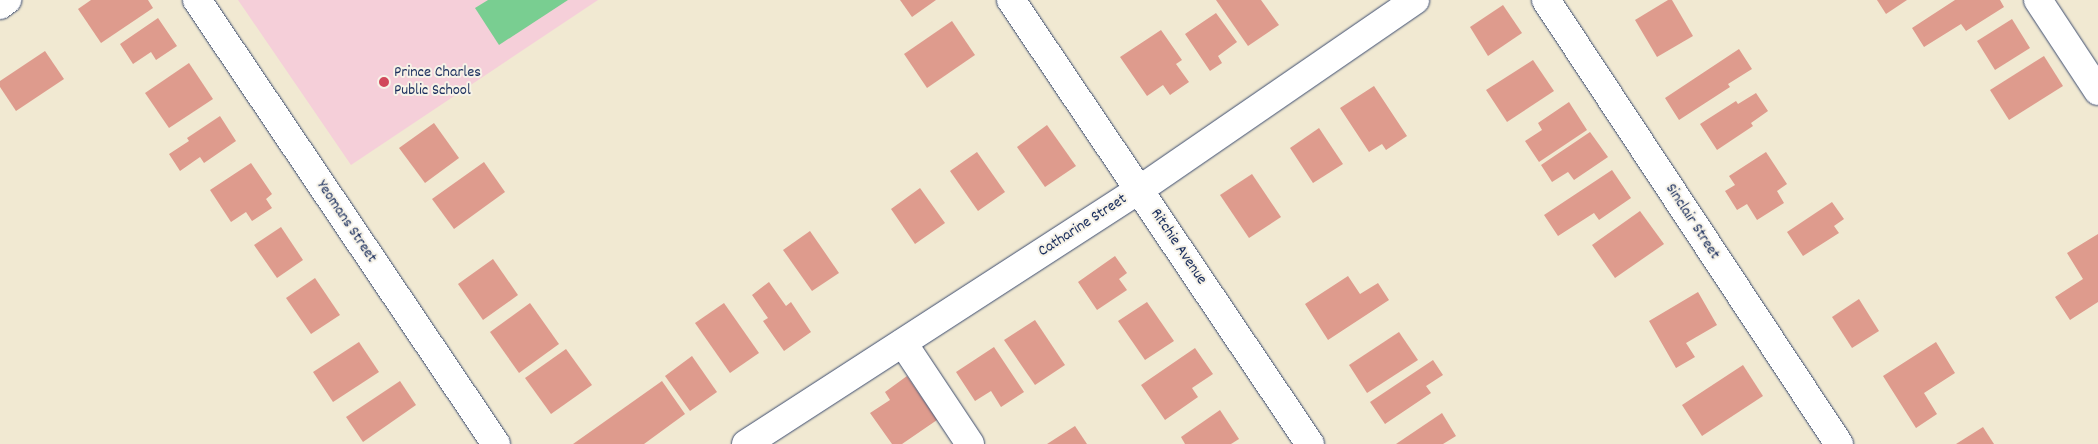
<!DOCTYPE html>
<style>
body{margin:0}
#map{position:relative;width:2098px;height:444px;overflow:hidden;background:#f1e9d2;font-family:Dekko,sans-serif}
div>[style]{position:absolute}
.built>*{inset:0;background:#f5cfd9}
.green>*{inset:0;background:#79ce91}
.building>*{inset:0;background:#de9b8d}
.roads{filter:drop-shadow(0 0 1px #3b4b6f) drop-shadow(0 0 1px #3b4b6f)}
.street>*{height:28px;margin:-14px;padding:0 14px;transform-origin:14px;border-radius:14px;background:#fff}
.dots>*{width:14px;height:14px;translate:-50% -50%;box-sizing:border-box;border:2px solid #f7f3e8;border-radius:50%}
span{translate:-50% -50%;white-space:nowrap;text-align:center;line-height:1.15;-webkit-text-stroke:4px #f7f3e8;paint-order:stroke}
.poi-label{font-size:16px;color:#1b2f5e}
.left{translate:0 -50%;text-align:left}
.street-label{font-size:16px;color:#1b2f5e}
</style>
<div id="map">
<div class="built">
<div style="clip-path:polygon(238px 0,598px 0,351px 165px)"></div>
</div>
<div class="green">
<div style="clip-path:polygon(488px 0,568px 0,499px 45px,475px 8px)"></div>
</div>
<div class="building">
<div style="clip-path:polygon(91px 0,148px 0,153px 8px,101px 43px,78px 9px)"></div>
<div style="clip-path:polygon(900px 0,936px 0,912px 17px)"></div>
<div style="clip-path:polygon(1216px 0,1261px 0,1279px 25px,1248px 46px)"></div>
<div style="clip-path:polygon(1668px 0,1672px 0,1693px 36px,1657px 57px,1635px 20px)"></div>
<div style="clip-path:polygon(1877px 0,1907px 0,1886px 14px)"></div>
<div style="clip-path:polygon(1955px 0,2000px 0,2004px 7px,1966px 31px,1961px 24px,1924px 47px,1912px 28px)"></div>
<div style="clip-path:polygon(1503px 5px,1522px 33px,1488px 56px,1470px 27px)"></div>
<div style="clip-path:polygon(1216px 13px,1237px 42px,1218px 56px,1222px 63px,1210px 71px,1185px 34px)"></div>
<div style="clip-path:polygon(158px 18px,177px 46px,156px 60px,151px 52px,133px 64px,120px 44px)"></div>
<div style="clip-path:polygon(2012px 19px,2030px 48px,1995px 70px,1977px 41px)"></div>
<div style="clip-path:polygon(952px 21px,975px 55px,927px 88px,904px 54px)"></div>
<div style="clip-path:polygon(1161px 30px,1182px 60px,1176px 64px,1189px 82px,1170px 95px,1163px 85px,1147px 96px,1120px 57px)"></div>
<div style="clip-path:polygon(1739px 49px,1752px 69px,1728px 84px,1730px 87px,1679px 120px,1665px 98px)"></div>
<div style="clip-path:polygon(45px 51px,64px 79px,16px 111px,0 87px,0 81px)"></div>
<div style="clip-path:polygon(2044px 56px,2063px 86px,2009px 120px,1990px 90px)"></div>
<div style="clip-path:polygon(1533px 60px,1554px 91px,1507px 122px,1486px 90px)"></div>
<div style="clip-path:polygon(189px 63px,213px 99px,169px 128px,145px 93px)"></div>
<div style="clip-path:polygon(1374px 86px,1407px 136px,1386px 150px,1382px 144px,1369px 152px,1340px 108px)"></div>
<div style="clip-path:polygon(1756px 93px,1768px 111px,1751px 123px,1753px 126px,1717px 150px,1700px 124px,1736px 101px,1738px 104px)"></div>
<div style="clip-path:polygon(1569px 102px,1587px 130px,1539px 162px,1525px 141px,1542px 130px,1538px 123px)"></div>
<div style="clip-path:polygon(220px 116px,236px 141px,204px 163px,200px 157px,180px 171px,169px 154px,189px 141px,187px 138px)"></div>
<div style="clip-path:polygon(434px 123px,459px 158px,425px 183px,399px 148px)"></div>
<div style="clip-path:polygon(1047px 125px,1076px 166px,1045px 187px,1017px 147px)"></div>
<div style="clip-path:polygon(1319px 128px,1343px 164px,1313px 183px,1290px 148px)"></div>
<div style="clip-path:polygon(1590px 132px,1608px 157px,1574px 180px,1568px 172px,1552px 182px,1541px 165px)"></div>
<div style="clip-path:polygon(977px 152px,1005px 192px,978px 211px,950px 171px)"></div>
<div style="clip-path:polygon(1766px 152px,1787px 184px,1777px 191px,1784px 203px,1757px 220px,1747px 204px,1737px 210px,1725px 191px,1735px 185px,1729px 176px)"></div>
<div style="clip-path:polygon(484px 162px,505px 192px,454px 229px,432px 199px)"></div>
<div style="clip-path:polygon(251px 163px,272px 194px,266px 199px,272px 208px,252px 221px,246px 212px,231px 222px,210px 190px)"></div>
<div style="clip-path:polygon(1612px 170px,1631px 198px,1599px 220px,1594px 213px,1558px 236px,1544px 215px)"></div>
<div style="clip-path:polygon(1252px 174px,1281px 217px,1249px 238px,1220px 195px)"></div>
<div style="clip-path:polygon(920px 188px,945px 223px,915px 244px,891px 209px)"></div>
<div style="clip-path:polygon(1832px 202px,1844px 219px,1834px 226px,1839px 233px,1803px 256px,1787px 232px)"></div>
<div style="clip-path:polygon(1640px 211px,1664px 244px,1615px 278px,1592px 245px)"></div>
<div style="clip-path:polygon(281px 227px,303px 260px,277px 278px,254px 245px)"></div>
<div style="clip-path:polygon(810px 231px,839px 273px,812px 291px,783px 250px)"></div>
<div style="clip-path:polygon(2098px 234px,2098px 302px,2070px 320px,2055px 297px,2083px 279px,2067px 253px)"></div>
<div style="clip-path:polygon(1115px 256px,1127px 273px,1119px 279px,1127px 290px,1097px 310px,1078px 282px)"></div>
<div style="clip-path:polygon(493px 259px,518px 295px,483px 320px,458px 284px)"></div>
<div style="clip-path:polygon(1348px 276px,1360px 294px,1378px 283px,1389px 300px,1328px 340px,1305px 304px)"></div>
<div style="clip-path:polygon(315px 278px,340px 315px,311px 334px,286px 298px)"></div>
<div style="clip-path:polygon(769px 282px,786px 306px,791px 302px,811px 332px,784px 351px,763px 321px,768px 318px,752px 295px)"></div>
<div style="clip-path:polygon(1698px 292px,1717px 325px,1686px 343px,1695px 357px,1676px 368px,1649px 321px)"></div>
<div style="clip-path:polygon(1859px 299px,1879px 331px,1852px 348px,1832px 317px)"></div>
<div style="clip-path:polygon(1147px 302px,1174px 341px,1145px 360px,1118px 321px)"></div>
<div style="clip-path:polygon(530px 303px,559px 344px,519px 373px,490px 332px)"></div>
<div style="clip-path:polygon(724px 303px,759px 353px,730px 373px,695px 323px)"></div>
<div style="clip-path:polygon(1035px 320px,1065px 365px,1035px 385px,1004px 340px)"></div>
<div style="clip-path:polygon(1399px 332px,1418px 360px,1367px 393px,1349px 365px)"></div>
<div style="clip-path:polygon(359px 342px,379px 372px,333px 402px,313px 372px)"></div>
<div style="clip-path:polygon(1936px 342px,1955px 373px,1924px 393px,1937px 414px,1916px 428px,1883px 376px)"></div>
<div style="clip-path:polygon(994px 347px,1024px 392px,1001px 407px,991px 391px,975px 401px,956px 372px)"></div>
<div style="clip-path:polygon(1195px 348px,1213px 374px,1192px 388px,1198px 397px,1165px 420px,1141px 385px)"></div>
<div style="clip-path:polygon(566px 349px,592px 385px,551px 414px,525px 378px)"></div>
<div style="clip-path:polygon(692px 356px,717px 392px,690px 411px,665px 376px)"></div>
<div style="clip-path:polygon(1433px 360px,1443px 375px,1426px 386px,1431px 393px,1385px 424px,1370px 402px)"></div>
<div style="clip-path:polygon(1743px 365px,1763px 396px,1702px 436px,1682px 405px)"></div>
<div style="clip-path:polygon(907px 376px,937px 420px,902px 444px,892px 444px,870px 413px,890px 400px,885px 392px)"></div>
<div style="clip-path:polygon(400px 381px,416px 405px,363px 442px,346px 417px)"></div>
<div style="clip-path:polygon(662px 381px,685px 414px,644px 444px,573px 444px)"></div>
<div style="clip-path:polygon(1220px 410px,1239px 439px,1231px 444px,1185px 444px,1181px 437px)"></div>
<div style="clip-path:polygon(1442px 413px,1456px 436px,1443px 444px,1396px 444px)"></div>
<div style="clip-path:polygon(1075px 426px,1087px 444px,1047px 444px)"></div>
<div style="clip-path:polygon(1983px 427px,1994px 444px,1956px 444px)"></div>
</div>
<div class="roads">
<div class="street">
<div style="left:197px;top:0;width:535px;rotate:56.04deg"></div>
<div style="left:1011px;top:0;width:535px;rotate:56.04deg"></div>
<div style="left:1546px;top:0;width:532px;rotate:56.58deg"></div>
<div style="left:2038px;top:0;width:109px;rotate:56.6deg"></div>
<div style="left:0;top:5px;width:9px;rotate:-36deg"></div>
<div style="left:903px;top:343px;width:121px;rotate:56.4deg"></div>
<div style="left:746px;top:444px;width:468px;rotate:-32.9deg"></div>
<div style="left:1139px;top:190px;width:335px;rotate:-34.5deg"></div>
</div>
</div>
<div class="dots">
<div style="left:384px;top:82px;background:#d1495b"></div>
</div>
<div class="poi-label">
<span class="left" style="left:394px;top:82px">Prince Charles<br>Public School</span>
</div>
<div class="street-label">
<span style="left:346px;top:222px;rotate:56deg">Yeomans Street</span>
<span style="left:1692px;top:222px;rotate:57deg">Sinclair Street</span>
<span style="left:1083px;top:226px;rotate:-33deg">Catharine Street</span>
<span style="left:1178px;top:247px;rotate:56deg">Ritchie Avenue</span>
</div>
</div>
